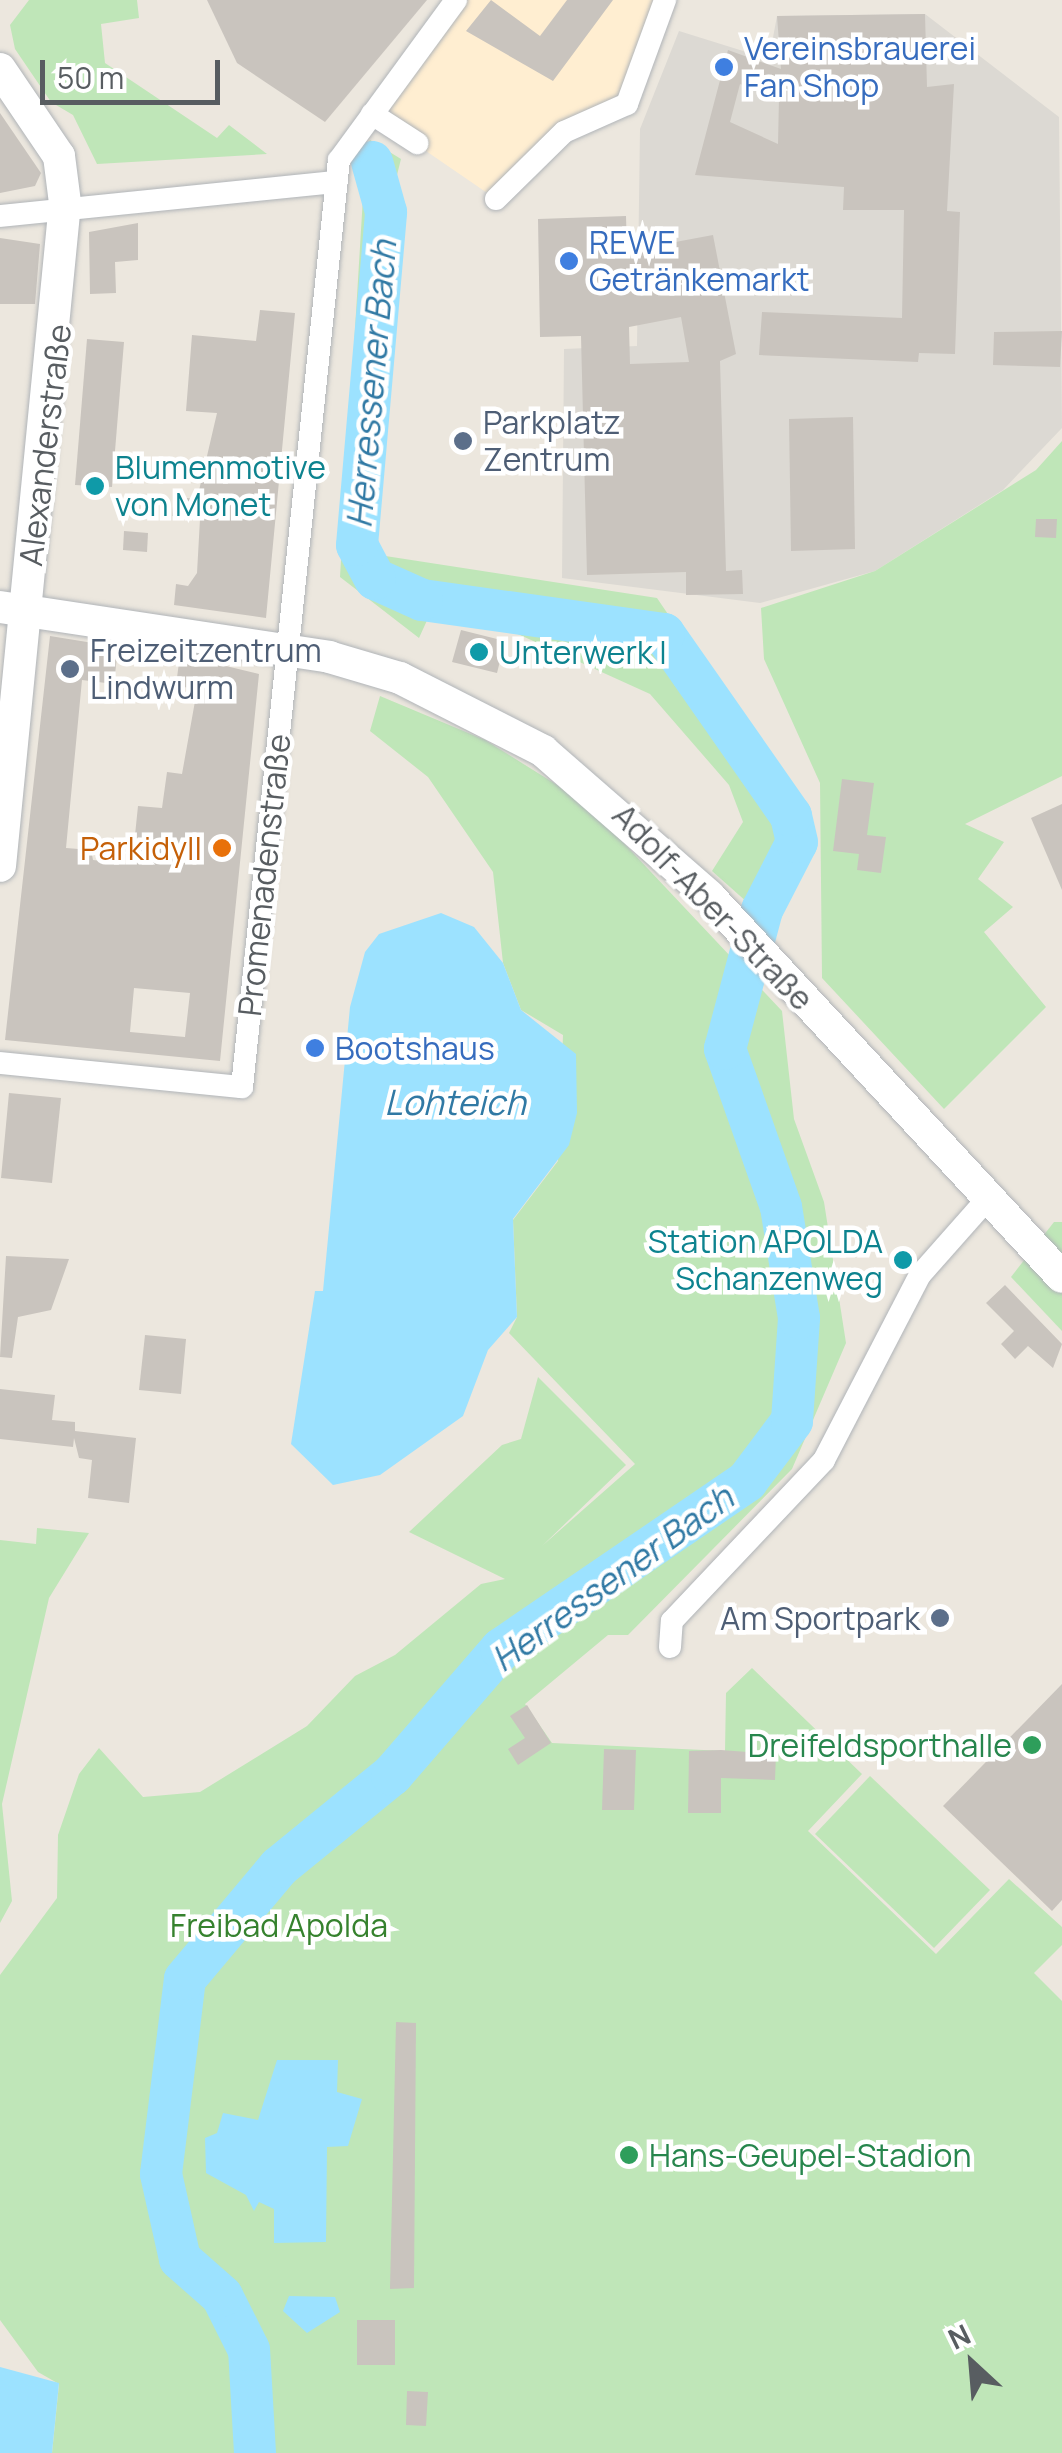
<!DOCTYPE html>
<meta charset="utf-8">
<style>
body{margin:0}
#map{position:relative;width:1062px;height:2453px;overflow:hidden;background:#ece7de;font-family:Manrope,sans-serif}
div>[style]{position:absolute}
.commercial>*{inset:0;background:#ffeed1}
.industrial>*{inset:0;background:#dcd9d3}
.green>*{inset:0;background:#bfe6b8}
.water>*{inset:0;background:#9ce2ff}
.river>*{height:42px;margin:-21px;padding:0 21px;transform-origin:21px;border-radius:21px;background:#9ce2ff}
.building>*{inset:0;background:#c9c4be}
.roads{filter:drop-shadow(0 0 2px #b0b4b8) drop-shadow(0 0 2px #b0b4b8)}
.street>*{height:22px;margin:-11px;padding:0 11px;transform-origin:11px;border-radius:11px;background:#fff}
.secondary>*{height:32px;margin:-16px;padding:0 16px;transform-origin:16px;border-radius:16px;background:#fff}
.dots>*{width:28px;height:28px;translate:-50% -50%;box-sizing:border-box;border:5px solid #fff;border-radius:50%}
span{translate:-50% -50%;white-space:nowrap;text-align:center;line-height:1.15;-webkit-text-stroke:9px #fff;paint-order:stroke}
.shop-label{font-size:32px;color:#366cbe}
.left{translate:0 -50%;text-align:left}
.service-label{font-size:32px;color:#4e5e75}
.right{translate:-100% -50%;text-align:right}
.street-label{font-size:32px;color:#585d61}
.culture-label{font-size:32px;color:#0d838f}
.food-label{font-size:32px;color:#c56008}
.leisure-label{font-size:32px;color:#27864d}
.park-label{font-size:32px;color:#36822e}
.water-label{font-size:35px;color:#3079a4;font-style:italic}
.north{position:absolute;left:922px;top:2313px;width:100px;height:100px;-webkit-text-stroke:8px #fff;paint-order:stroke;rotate:334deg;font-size:28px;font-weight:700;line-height:40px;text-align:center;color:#585d61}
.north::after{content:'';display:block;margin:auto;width:35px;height:45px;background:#585d61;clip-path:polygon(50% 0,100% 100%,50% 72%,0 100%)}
.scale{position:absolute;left:40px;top:60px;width:180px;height:45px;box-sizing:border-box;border:5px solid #585d61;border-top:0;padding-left:12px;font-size:30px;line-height:35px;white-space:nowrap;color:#585d61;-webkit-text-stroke:8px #fff;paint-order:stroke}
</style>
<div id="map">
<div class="commercial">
<div style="clip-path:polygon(456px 0,665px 0,627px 104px,564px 132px,496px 199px,372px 114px)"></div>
</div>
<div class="industrial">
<div style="clip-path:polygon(925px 14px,1059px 117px,1062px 428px,1003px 490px,875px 571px,760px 603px,562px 578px,564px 349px,637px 346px,640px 129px,679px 31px,769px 59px,777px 16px)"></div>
</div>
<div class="green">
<div style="clip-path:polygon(29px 0,137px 0,139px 18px,101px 24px,105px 63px,217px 138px,229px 125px,267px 154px,97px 164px,73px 115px,51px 102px,15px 49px,10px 25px)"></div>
<div style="clip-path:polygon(370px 140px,401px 159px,389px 207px,374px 160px,359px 157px)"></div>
<div style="clip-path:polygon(365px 164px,383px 214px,353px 551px,657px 598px,803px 813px,803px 851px,776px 928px,712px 871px,743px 822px,729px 785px,650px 694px,509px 630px,429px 616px,419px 638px,340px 577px)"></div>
<div style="clip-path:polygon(1062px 441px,1062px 776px,965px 824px,1004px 842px,978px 879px,1013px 907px,984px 932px,1046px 1007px,944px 1109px,822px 978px,820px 783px,764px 659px,761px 608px,875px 571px,1036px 470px)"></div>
<div style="clip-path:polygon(380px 696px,485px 740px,586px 803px,782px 1011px,794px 1119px,824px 1202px,846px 1343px,792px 1469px,628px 1635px,608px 1635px,525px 1704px,552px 1743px,725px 1751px,726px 1693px,752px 1668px,862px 1774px,808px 1831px,936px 1954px,1009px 1879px,1062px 1927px,1062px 1945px,1034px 1973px,1062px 2001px,1062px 2453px,52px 2453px,59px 2384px,38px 2372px,0 2320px,0 1975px,57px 1898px,58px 1835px,79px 1774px,99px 1748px,143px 1797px,200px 1792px,307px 1726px,355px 1676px,395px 1655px,481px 1584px,505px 1579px,409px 1532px,502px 1445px,521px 1439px,538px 1377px,626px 1465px,542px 1546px,635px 1464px,509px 1333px,517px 1317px,513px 1220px,558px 1161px,563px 1035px,521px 1010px,503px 963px,493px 872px,428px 777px,370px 731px)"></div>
<div style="clip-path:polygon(1054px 1222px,1062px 1222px,1062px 1331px,1011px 1277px)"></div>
<div style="clip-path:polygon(37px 1528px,89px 1533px,49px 1598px,2px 1804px,12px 1901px,0 1923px,0 1540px,36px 1544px)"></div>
<div style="clip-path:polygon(870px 1776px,990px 1890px,934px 1948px,815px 1834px)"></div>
</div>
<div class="water">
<div style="clip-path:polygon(441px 913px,474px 927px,503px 963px,521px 1010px,576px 1054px,577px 1113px,569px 1145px,513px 1219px,517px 1317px,488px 1350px,463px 1416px,380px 1475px,333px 1485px,291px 1444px,315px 1291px,323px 1291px,350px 1007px,365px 952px,379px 934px)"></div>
<div style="clip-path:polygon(277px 2060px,338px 2060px,337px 2092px,362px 2099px,348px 2146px,327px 2147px,326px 2242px,274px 2243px,274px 2209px,259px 2202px,254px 2211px,246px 2195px,206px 2173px,205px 2138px,217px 2133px,223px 2113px,258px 2120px)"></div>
<div style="clip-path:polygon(289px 2296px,335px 2297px,340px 2312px,307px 2333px,283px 2311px)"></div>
<div style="clip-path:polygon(0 2367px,59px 2383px,52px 2453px,0 2453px)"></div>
</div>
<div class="river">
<div style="left:255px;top:2453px;width:103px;rotate:-93.3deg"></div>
<div style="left:249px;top:2350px;width:60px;rotate:-116.6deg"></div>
<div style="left:222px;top:2296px;width:56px;rotate:-138.6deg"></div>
<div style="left:180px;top:2259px;width:87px;rotate:-102.6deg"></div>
<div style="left:161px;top:2174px;width:196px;rotate:-83deg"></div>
<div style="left:185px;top:1979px;width:146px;rotate:-50deg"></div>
<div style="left:279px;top:1867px;width:146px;rotate:-39.2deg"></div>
<div style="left:392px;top:1775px;width:167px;rotate:-49.1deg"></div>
<div style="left:501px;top:1649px;width:298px;rotate:-34.3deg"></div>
<div style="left:747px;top:1481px;width:75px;rotate:-53.1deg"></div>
<div style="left:792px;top:1421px;width:103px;rotate:-86.1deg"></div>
<div style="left:799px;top:1318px;width:112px;rotate:-99.2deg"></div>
<div style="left:781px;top:1207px;width:168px;rotate:-109.5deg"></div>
<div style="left:725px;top:1049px;width:144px;rotate:-75.1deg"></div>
<div style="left:762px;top:910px;width:76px;rotate:-62.8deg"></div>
<div style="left:797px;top:842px;width:27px;rotate:-103deg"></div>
<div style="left:791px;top:816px;width:222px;rotate:-124.9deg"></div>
<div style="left:664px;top:634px;width:244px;rotate:-172deg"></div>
<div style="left:422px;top:600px;width:51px;rotate:-155.9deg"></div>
<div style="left:375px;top:579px;width:38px;rotate:-118deg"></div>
<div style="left:357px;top:545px;width:334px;rotate:-85deg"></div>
<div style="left:386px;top:212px;width:52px;rotate:-105.6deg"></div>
</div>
<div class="building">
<div style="clip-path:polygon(207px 0,427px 0,325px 122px,237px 63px)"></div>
<div style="clip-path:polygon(491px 0,540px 36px,567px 0,613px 0,553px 81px,466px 31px)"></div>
<div style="clip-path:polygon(evenodd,925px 14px,927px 87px,954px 84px,947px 211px,960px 212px,955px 354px,919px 353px,918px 362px,759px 355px,762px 312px,902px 318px,904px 210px,843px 210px,844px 187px,695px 175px,728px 50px,781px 69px,777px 16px,925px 14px,740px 84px,779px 98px,778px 144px,730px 122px,740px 84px)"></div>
<div style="clip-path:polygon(0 113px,41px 173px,35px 186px,0 193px)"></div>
<div style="clip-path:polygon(evenodd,626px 216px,627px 251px,713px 235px,736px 354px,720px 361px,726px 571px,742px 570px,743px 594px,686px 595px,686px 572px,587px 575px,581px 336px,540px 337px,538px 219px,626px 216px,681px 317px,689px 362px,630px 364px,629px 327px,681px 317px)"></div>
<div style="clip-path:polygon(138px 223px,138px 260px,115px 262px,116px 293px,90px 294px,89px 232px)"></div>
<div style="clip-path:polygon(0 238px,40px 244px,35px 304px,0 304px)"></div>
<div style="clip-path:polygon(260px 310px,295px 313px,266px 618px,174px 605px,176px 584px,188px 586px,197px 573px,200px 519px,172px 516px,174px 497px,197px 499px,217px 413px,186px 411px,192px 335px,256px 341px)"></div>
<div style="clip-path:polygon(1062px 331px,1060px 367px,993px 365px,994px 332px)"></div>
<div style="clip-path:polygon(87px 339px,124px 342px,112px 487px,75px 485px)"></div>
<div style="clip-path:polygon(853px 417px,855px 549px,791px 551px,789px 419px)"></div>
<div style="clip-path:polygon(1036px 519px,1057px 519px,1056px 538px,1035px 537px)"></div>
<div style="clip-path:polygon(124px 531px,148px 533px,147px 552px,123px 550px)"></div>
<div style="clip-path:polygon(461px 630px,505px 641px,497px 673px,452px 662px)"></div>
<div style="clip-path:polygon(evenodd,50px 636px,118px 647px,114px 684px,82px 680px,66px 848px,91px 850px,93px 860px,132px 864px,138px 806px,162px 808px,167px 772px,182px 774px,197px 690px,176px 685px,180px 655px,259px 674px,220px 1061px,5px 1040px,50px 636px,134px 988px,190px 993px,185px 1037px,130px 1032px,134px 988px)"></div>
<div style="clip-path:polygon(842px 779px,874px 783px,867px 835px,886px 837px,881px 873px,857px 870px,859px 854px,833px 851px)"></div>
<div style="clip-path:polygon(1062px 804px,1062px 890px,1031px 818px)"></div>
<div style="clip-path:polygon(9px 1093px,61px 1098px,52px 1183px,1px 1178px)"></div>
<div style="clip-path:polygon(6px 1256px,69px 1259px,51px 1310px,18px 1317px,12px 1358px,0 1357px)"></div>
<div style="clip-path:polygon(1005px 1285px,1062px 1344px,1053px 1368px,1028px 1346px,1015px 1359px,1001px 1344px,1014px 1331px,986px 1303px)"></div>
<div style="clip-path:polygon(145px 1335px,186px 1339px,181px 1394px,139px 1390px)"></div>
<div style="clip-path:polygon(0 1389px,55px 1395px,52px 1420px,75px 1422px,75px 1431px,136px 1438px,129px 1503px,88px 1498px,92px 1460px,79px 1458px,74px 1438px,73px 1447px,0 1439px)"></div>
<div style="clip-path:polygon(1062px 1684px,1062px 1900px,1052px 1911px,943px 1806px)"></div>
<div style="clip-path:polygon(527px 1705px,551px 1743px,518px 1765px,508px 1749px,525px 1738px,510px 1716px)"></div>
<div style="clip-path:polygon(604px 1749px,636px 1750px,634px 1810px,602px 1810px)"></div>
<div style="clip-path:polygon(721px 1750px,776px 1754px,775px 1780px,721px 1778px,721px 1813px,688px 1813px,689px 1751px)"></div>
<div style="clip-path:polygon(396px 2022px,416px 2023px,414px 2288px,390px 2289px)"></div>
<div style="clip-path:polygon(357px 2320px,395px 2320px,395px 2365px,357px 2365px)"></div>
<div style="clip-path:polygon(407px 2391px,428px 2392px,426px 2426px,406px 2425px)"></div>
</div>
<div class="roads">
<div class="street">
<div style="left:372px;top:114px;width:54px;rotate:32.8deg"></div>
<div style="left:496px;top:199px;width:95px;rotate:-44.6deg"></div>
<div style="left:564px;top:132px;width:69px;rotate:-24deg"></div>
<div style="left:627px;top:104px;width:111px;rotate:-69.9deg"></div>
<div style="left:0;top:216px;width:338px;rotate:-5.8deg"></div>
<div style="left:0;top:1063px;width:243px;rotate:5.7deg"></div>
<div style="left:242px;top:1087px;width:932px;rotate:-84.03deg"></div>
<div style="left:339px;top:160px;width:198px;rotate:-53.8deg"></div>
<div style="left:670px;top:1647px;width:26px;rotate:-86deg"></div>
<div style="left:672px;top:1621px;width:221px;rotate:-46.6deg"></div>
<div style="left:824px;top:1460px;width:208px;rotate:-62.6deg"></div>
<div style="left:920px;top:1275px;width:104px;rotate:-48.5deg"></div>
</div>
<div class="secondary">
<div style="left:0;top:69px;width:105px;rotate:55.9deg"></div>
<div style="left:59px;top:156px;width:47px;rotate:82.7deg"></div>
<div style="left:65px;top:203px;width:666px;rotate:95.6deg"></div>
<div style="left:0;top:607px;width:333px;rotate:8.6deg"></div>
<div style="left:329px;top:657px;width:74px;rotate:16.5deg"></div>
<div style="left:400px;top:678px;width:161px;rotate:27deg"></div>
<div style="left:543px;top:751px;width:220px;rotate:41.1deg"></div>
<div style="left:709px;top:896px;width:519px;rotate:47.18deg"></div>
</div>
</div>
<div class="dots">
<div style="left:724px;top:67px;background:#3f7fe0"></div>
<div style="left:569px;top:261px;background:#3f7fe0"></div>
<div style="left:463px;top:441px;background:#5c6f8a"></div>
<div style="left:95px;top:486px;background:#0f9aa8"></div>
<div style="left:479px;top:652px;background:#0f9aa8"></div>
<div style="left:70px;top:669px;background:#5c6f8a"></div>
<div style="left:222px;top:848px;background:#e8710a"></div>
<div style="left:315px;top:1048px;background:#3f7fe0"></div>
<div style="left:903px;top:1260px;background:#0f9aa8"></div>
<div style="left:940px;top:1618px;background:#5c6f8a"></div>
<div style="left:1032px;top:1745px;background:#2e9e5b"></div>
<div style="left:629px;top:2155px;background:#2e9e5b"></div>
</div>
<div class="shop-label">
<span class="left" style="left:744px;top:67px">Vereinsbrauerei<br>Fan Shop</span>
<span class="left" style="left:589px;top:261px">REWE<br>Getränkemarkt</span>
<span class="left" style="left:335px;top:1048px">Bootshaus</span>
</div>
<div class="service-label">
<span class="left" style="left:483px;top:441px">Parkplatz<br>Zentrum</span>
<span class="left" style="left:90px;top:669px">Freizeitzentrum<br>Lindwurm</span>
<span class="right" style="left:920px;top:1618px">Am Sportpark</span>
</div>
<div class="street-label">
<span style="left:45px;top:445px;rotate:-83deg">Alexanderstraße</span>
<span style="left:264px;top:875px;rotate:-84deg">Promenadenstraße</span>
<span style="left:713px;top:907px;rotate:46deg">Adolf-Aber-Straße</span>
</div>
<div class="culture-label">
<span class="left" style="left:115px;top:486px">Blumenmotive<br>von Monet</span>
<span class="left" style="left:499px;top:652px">Unterwerk I</span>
<span class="right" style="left:883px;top:1260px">Station APOLDA<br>Schanzenweg</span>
</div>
<div class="food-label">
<span class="right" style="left:202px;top:848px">Parkidyll</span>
</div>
<div class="leisure-label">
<span class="right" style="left:1012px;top:1745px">Dreifeldsporthalle</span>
<span class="left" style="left:649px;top:2155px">Hans-Geupel-Stadion</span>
</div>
<div class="park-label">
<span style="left:279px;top:1925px">Freibad Apolda</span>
</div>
<div class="water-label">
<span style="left:371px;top:384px;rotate:-85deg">Herressener Bach</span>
<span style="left:455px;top:1102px">Lohteich</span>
<span style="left:612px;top:1578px;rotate:-36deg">Herressener Bach</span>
</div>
<div class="north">N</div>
<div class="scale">50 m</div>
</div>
